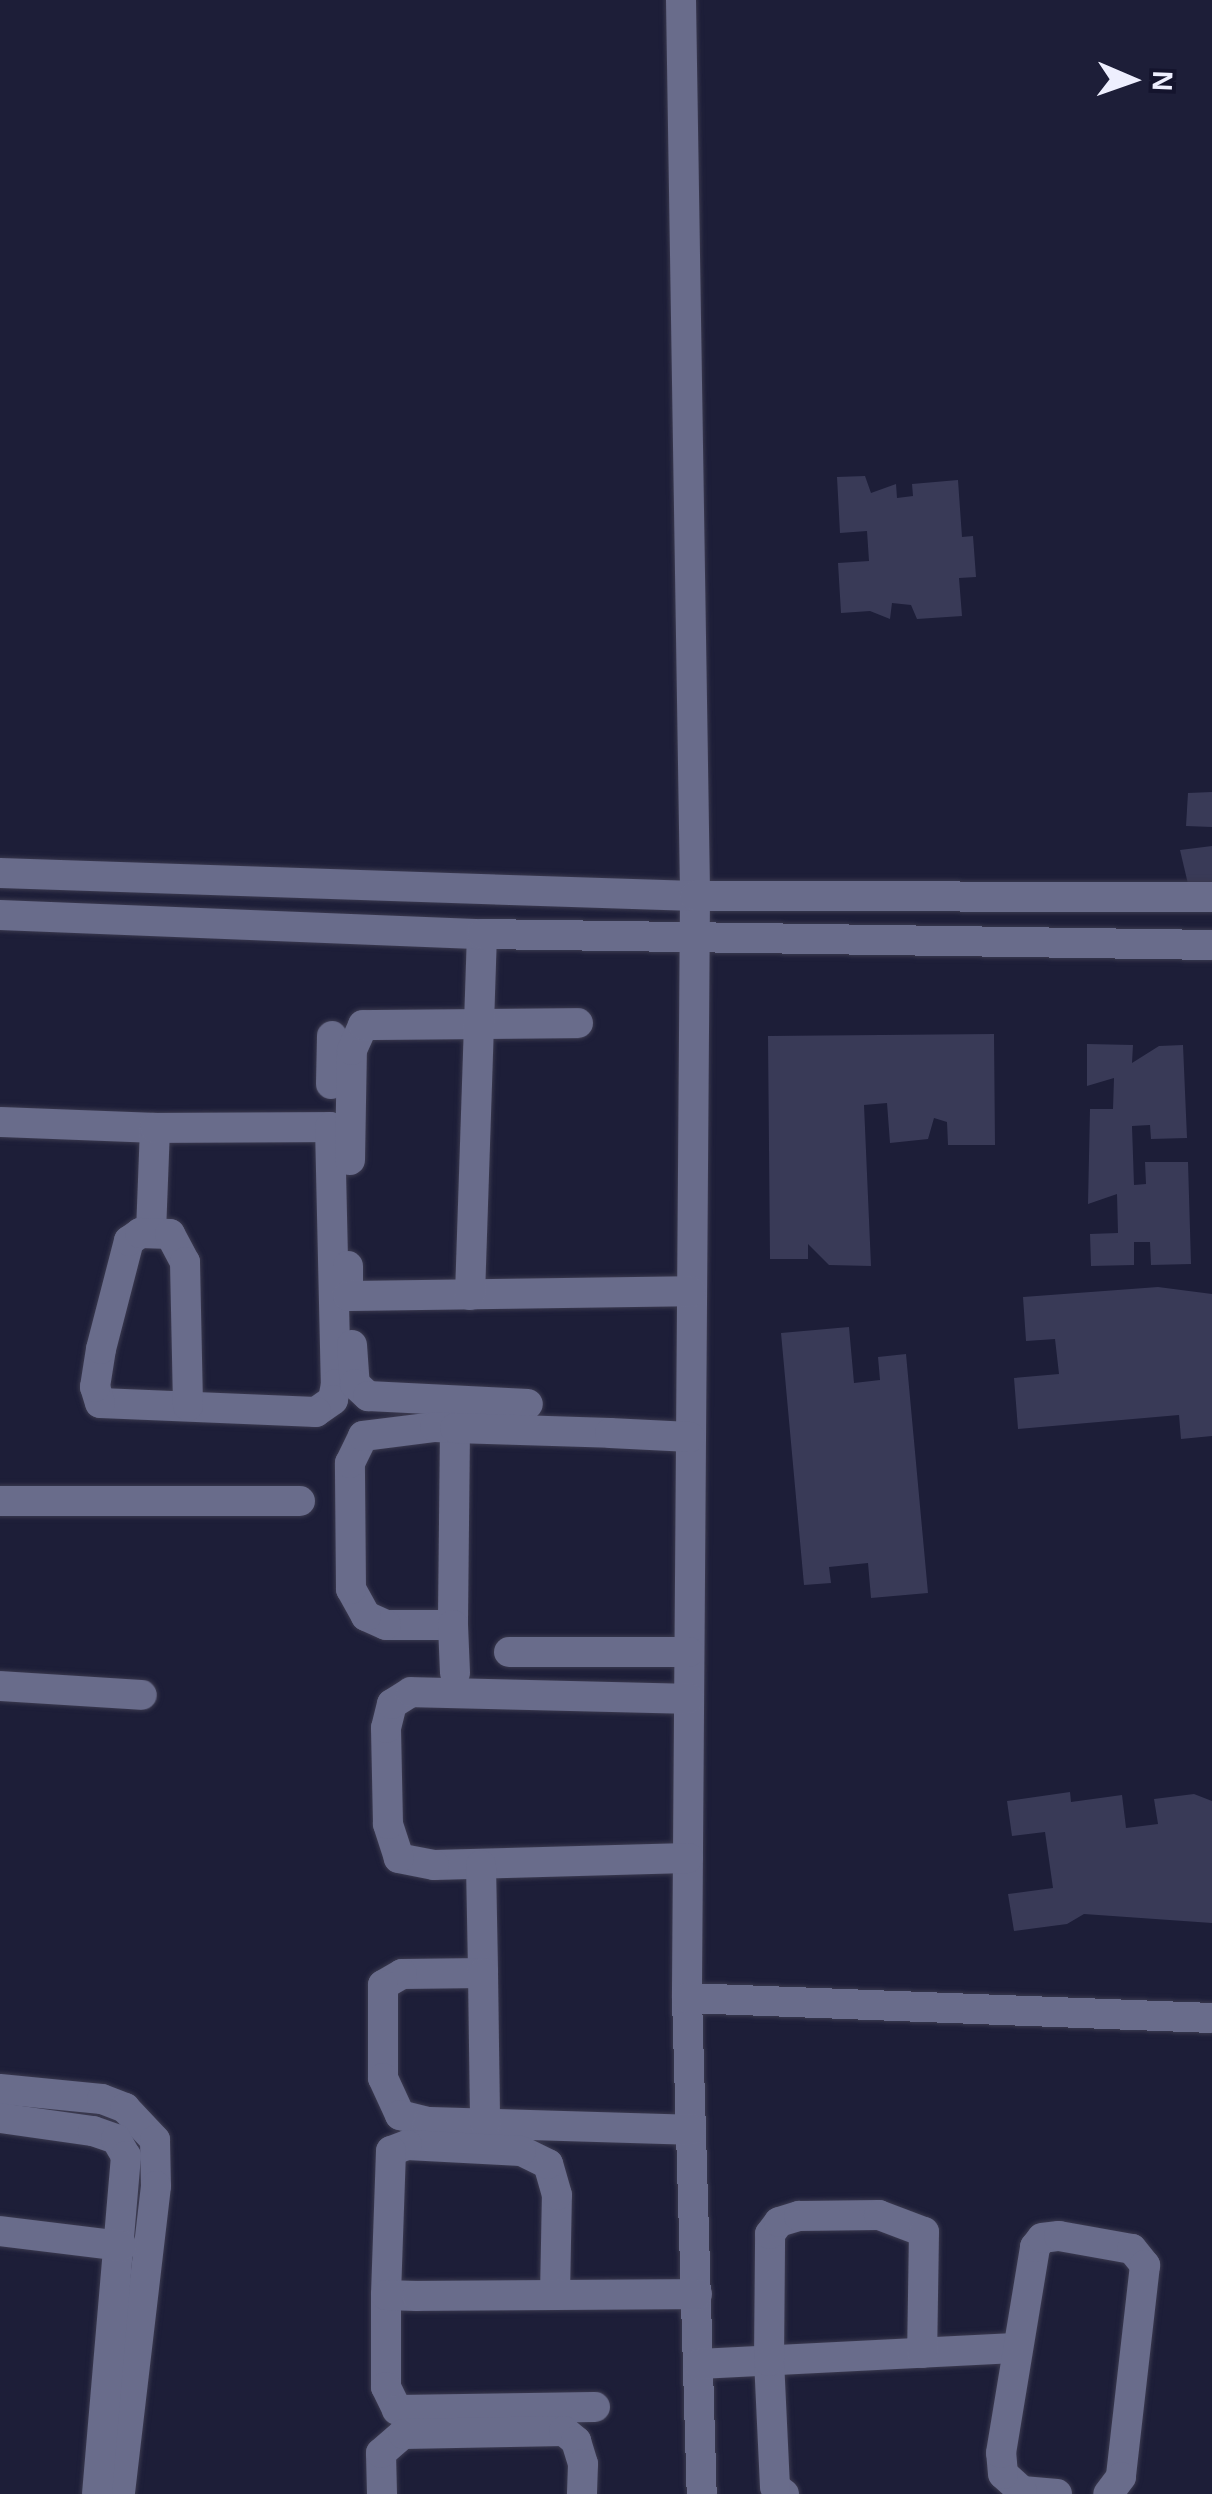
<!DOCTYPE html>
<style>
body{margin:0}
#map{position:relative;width:1212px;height:2494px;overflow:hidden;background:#1d1e38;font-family:Helvetica,sans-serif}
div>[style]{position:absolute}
.building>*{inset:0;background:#393a57}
.roads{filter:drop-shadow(0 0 2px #3b3a4f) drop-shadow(0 0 2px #3b3a4f)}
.street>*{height:30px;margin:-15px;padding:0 15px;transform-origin:15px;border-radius:15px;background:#696c8b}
.secondary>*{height:30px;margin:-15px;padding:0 15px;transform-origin:15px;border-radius:15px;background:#696c8b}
span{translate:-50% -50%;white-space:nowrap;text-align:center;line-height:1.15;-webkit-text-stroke:8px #14142d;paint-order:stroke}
.north{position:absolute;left:1082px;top:30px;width:100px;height:100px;-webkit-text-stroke:8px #14142d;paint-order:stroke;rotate:92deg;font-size:28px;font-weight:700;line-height:40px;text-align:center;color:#eeeffe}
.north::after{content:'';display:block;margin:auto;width:35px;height:45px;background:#eeeffe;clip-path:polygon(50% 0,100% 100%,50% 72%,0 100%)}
</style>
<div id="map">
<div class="building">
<div style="clip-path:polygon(865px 476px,871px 493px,896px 484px,897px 498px,913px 496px,912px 484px,958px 480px,962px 537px,973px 536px,976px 577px,959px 578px,962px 616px,917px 619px,911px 605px,892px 603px,890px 619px,870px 611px,841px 613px,838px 563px,869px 561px,867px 531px,840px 533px,837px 477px)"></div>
<div style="clip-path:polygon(1212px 792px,1212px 827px,1186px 826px,1188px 793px)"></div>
<div style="clip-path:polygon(1212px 846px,1212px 884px,1188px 884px,1180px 850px)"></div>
<div style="clip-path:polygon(994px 1034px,995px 1145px,948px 1145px,947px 1122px,934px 1118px,928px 1139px,890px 1143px,887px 1103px,864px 1105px,871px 1266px,829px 1265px,808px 1244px,808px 1259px,770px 1259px,768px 1036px)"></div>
<div style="clip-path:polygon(1087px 1044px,1133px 1045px,1132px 1063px,1159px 1046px,1183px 1045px,1187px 1138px,1151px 1139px,1150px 1125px,1132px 1126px,1134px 1185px,1146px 1184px,1145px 1162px,1188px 1162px,1191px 1264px,1151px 1265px,1150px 1242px,1134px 1242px,1134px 1265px,1091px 1266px,1090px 1234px,1118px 1233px,1117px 1194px,1088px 1204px,1090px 1109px,1113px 1109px,1114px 1078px,1087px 1086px)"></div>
<div style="clip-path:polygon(1158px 1287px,1212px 1294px,1212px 1436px,1181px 1439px,1179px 1415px,1018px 1429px,1014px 1378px,1059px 1374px,1055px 1339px,1026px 1341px,1023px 1297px)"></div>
<div style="clip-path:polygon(849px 1327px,854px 1383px,880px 1380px,878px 1357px,906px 1354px,928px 1593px,871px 1598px,868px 1563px,829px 1567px,831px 1583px,804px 1585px,781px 1333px)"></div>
<div style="clip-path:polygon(1070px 1792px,1071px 1802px,1122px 1795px,1126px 1828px,1158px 1824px,1154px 1799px,1194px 1794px,1212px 1801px,1212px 1923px,1084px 1914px,1067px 1924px,1014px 1931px,1008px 1894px,1053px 1888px,1045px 1832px,1012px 1836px,1007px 1801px)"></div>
</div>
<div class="roads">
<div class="street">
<div style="left:681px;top:0;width:896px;rotate:89.1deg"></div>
<div style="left:695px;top:896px;width:1102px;rotate:90.42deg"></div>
<div style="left:687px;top:1998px;width:496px;rotate:88.3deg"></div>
<div style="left:331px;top:1084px;width:48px;rotate:-88.8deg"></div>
<div style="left:0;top:1122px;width:155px;rotate:2.2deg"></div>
<div style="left:155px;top:1128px;width:105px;rotate:92.2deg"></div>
<div style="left:155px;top:1128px;width:175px;rotate:-0.3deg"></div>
<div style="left:330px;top:1127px;width:257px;rotate:88.7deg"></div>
<div style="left:336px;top:1384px;width:16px;rotate:101deg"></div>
<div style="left:333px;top:1400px;width:21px;rotate:145deg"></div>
<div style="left:316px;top:1412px;width:216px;rotate:-177.6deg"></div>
<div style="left:100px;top:1403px;width:17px;rotate:-107deg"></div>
<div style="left:95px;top:1387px;width:38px;rotate:-81deg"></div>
<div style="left:101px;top:1349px;width:112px;rotate:-75.5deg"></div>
<div style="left:129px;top:1241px;width:14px;rotate:-36deg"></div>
<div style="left:140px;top:1233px;width:30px;rotate:2deg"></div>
<div style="left:170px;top:1234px;width:32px;rotate:62deg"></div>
<div style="left:185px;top:1262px;width:144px;rotate:88.8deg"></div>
<div style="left:350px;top:1160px;width:110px;rotate:-89deg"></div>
<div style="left:352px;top:1050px;width:27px;rotate:-66deg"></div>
<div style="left:363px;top:1025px;width:215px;rotate:-0.5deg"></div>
<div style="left:348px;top:1266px;width:30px;rotate:90deg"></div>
<div style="left:348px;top:1296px;width:343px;rotate:-0.8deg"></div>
<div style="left:470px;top:1295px;width:361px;rotate:-88.1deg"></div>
<div style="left:352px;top:1345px;width:39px;rotate:86deg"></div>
<div style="left:355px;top:1384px;width:18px;rotate:43deg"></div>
<div style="left:368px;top:1396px;width:160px;rotate:2.9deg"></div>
<div style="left:455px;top:1428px;width:197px;rotate:90.6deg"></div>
<div style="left:453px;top:1625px;width:67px;rotate:180deg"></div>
<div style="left:386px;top:1625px;width:22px;rotate:-156deg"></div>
<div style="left:366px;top:1616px;width:31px;rotate:-119deg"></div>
<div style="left:351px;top:1589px;width:126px;rotate:-90.5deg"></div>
<div style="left:350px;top:1463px;width:30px;rotate:-64deg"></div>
<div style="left:363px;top:1436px;width:73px;rotate:-7.1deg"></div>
<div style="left:435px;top:1427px;width:20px;rotate:3deg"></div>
<div style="left:455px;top:1428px;width:155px;rotate:1.8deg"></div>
<div style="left:610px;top:1433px;width:80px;rotate:2.9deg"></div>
<div style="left:0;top:1501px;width:300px"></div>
<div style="left:453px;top:1625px;width:48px;rotate:87.6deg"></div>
<div style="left:509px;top:1652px;width:180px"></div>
<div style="left:0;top:1686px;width:142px;rotate:3.6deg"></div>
<div style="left:688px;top:1858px;width:254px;rotate:178.4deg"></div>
<div style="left:434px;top:1865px;width:36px;rotate:-169deg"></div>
<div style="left:399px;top:1858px;width:36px;rotate:-108deg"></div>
<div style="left:388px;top:1824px;width:96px;rotate:-91.2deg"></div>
<div style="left:386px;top:1728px;width:25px;rotate:-76deg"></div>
<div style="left:392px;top:1704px;width:22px;rotate:-32deg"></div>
<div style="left:411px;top:1692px;width:278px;rotate:1.4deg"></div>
<div style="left:481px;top:1865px;width:108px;rotate:88.9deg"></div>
<div style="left:483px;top:1973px;width:81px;rotate:179.3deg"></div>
<div style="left:402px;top:1974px;width:22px;rotate:150deg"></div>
<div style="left:383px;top:1985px;width:93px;rotate:90deg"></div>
<div style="left:383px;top:2078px;width:41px;rotate:65.3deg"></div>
<div style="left:400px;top:2115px;width:29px;rotate:14deg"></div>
<div style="left:428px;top:2122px;width:263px;rotate:1.7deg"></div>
<div style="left:483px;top:1973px;width:151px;rotate:89.2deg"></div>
<div style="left:687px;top:1998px;width:525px;rotate:2.18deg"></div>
<div style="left:0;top:2089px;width:102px;rotate:5.6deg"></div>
<div style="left:102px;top:2099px;width:25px;rotate:21deg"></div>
<div style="left:125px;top:2108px;width:44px;rotate:46.8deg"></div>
<div style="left:155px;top:2140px;width:46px;rotate:88.8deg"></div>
<div style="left:156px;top:2186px;width:310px;rotate:96.7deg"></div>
<div style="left:0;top:2118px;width:94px;rotate:8deg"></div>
<div style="left:93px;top:2131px;width:24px;rotate:19deg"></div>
<div style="left:116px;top:2139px;width:20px;rotate:60deg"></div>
<div style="left:126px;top:2156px;width:339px;rotate:94.9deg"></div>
<div style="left:0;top:2231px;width:123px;rotate:7deg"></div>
<div style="left:386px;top:2295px;width:92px;rotate:90deg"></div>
<div style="left:386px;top:2387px;width:25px;rotate:64deg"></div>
<div style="left:397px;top:2410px;width:198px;rotate:-0.9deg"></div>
<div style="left:555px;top:2295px;width:100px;rotate:-88.9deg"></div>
<div style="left:557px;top:2195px;width:32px;rotate:-106deg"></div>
<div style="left:548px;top:2164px;width:30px;rotate:-154deg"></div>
<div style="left:521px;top:2151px;width:114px;rotate:-177deg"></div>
<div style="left:407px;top:2145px;width:17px;rotate:159deg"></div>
<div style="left:391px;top:2151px;width:144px;rotate:92deg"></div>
<div style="left:386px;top:2295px;width:31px;rotate:2deg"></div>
<div style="left:417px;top:2296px;width:280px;rotate:-0.4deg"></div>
<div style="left:699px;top:2364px;width:316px;rotate:-2.9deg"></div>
<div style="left:382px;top:2494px;width:41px;rotate:-91.4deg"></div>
<div style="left:381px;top:2453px;width:29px;rotate:-41deg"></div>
<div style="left:403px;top:2434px;width:161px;rotate:-1.1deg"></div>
<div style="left:564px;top:2431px;width:16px;rotate:40deg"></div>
<div style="left:576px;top:2441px;width:24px;rotate:73deg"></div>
<div style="left:583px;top:2464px;width:30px;rotate:92deg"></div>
<div style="left:784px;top:2494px;width:11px;rotate:-142deg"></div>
<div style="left:775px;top:2487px;width:126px;rotate:-92.7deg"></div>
<div style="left:769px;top:2361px;width:127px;rotate:-89.5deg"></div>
<div style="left:770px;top:2234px;width:15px;rotate:-53deg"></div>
<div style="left:779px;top:2222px;width:21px;rotate:-17deg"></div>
<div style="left:799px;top:2216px;width:80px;rotate:-0.7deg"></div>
<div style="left:879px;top:2215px;width:48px;rotate:20.7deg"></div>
<div style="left:924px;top:2232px;width:121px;rotate:90.9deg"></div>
<div style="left:1057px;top:2494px;width:35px;rotate:-175deg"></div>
<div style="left:1022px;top:2491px;width:25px;rotate:-138deg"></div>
<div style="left:1003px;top:2474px;width:21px;rotate:-95deg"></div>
<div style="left:1001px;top:2453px;width:209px;rotate:-80.6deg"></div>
<div style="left:1035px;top:2247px;width:11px;rotate:-52deg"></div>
<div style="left:1042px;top:2238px;width:17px;rotate:-7deg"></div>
<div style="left:1059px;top:2236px;width:74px;rotate:10.1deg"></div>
<div style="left:1132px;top:2249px;width:21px;rotate:51deg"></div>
<div style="left:1145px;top:2265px;width:213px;rotate:96.5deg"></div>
<div style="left:1121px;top:2477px;width:21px;rotate:127deg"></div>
</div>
<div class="secondary">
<div style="left:0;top:873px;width:695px;rotate:1.9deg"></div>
<div style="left:695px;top:896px;width:517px;rotate:0.11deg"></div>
<div style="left:0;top:915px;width:482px;rotate:2.3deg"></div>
<div style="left:482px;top:934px;width:730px;rotate:0.86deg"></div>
</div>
</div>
<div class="north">N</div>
</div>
